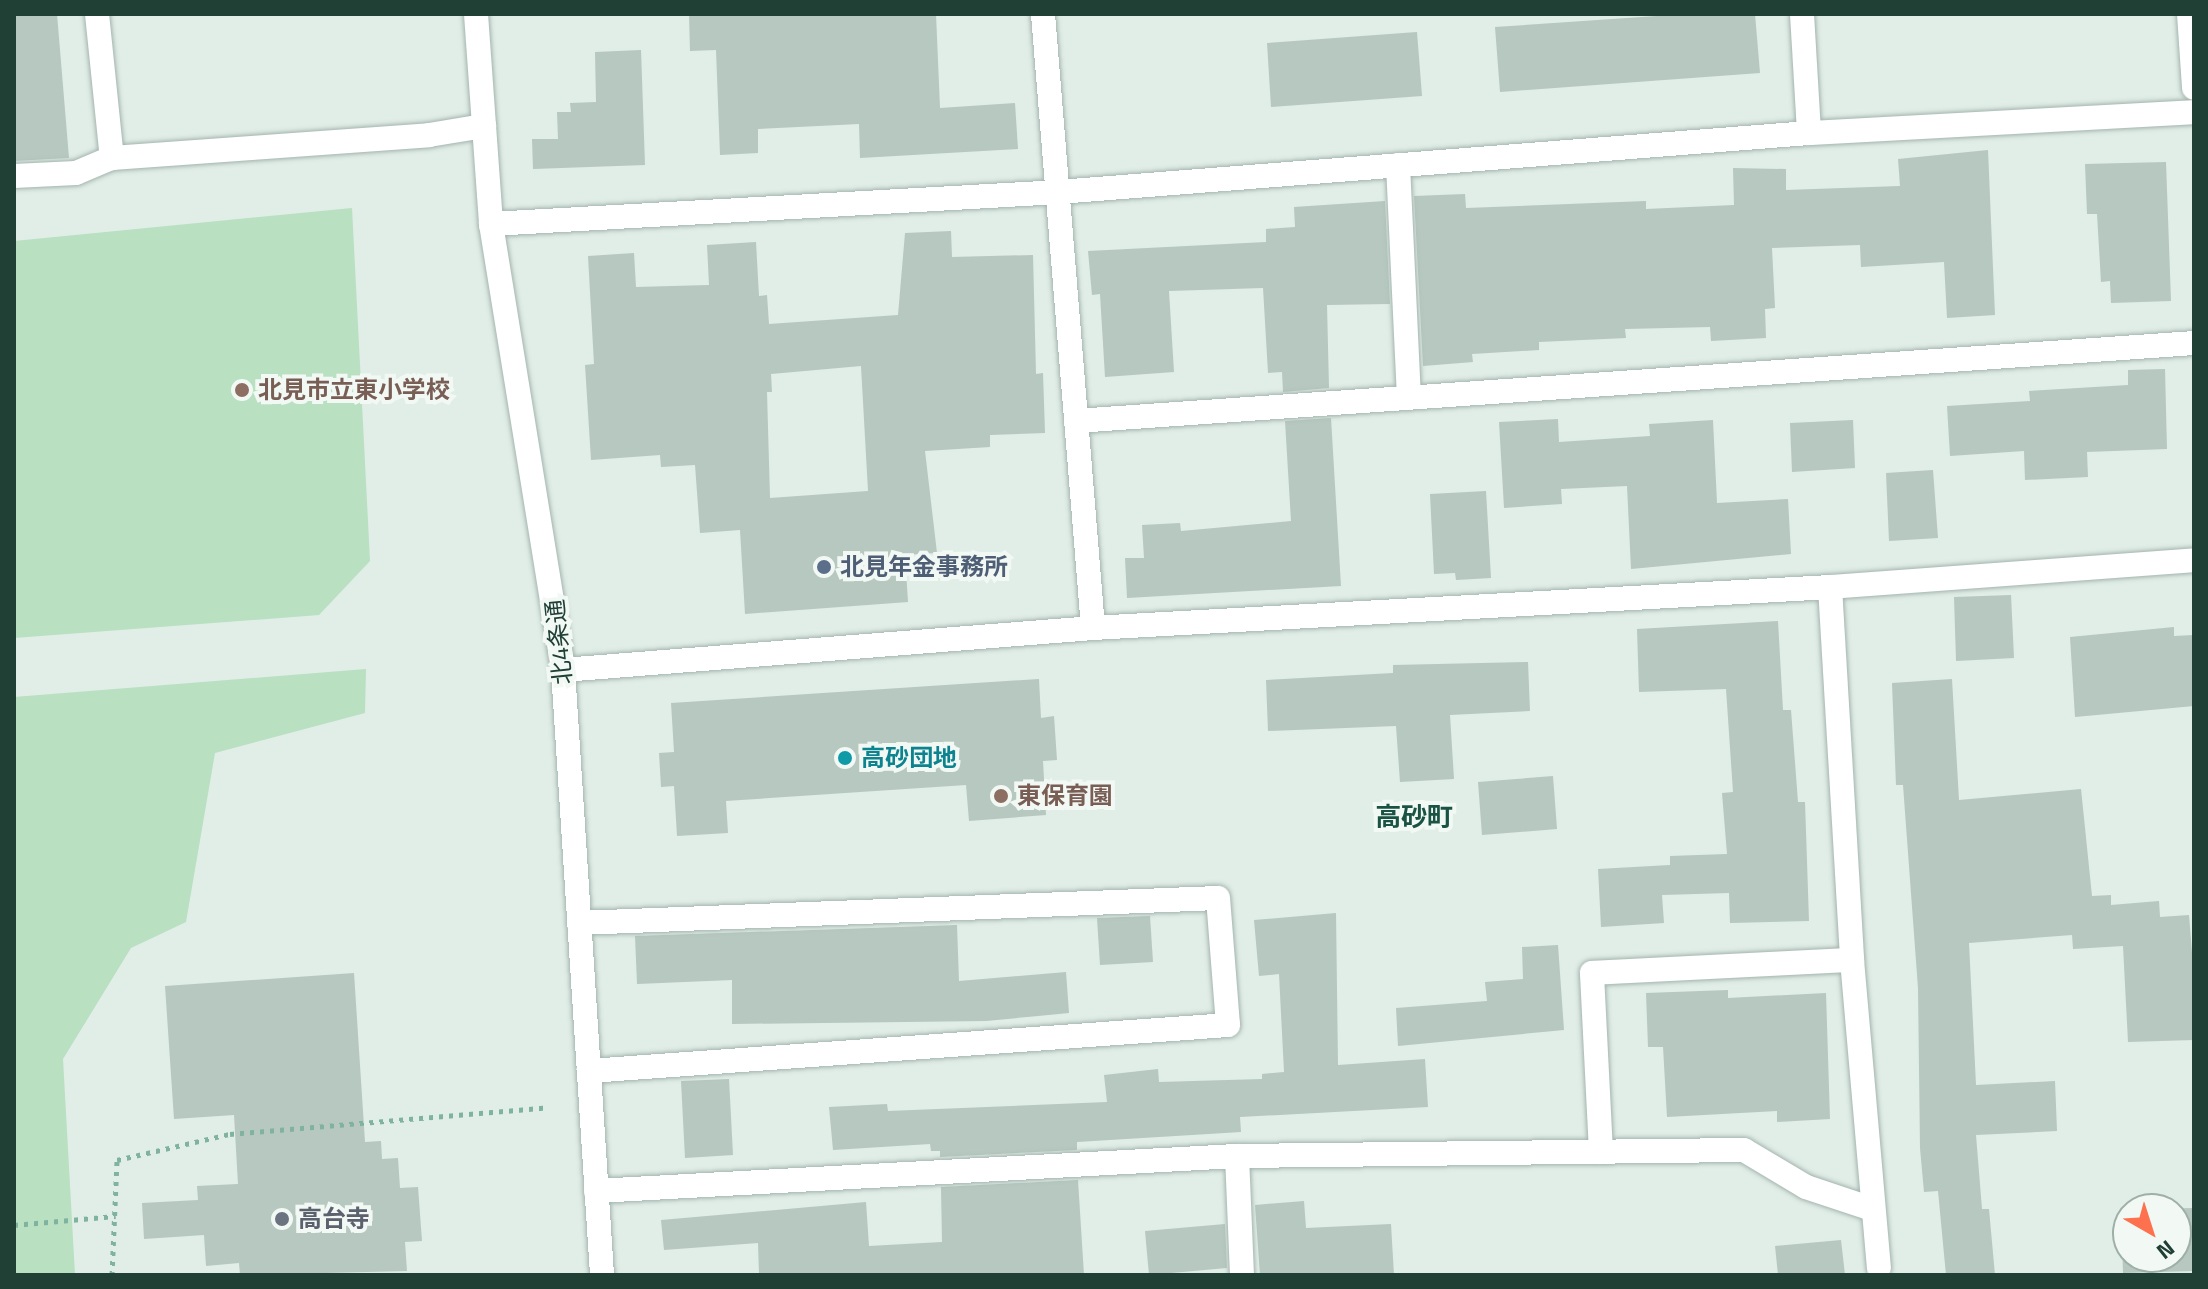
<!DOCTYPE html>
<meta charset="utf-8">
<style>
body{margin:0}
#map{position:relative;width:2208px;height:1289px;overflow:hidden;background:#e1ede7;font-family:"Titillium Web","Noto Sans JP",sans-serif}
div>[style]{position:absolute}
.green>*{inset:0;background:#b8e0c1}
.building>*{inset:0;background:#b6c8c0}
.path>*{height:5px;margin-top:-2.5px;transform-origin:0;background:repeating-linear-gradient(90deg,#7fb3a0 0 4px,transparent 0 10px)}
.roads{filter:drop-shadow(0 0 2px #a3b5ae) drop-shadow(0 0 2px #a3b5ae)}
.service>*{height:24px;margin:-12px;padding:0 12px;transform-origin:12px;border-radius:12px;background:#fff}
.minor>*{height:24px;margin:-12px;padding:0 12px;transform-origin:12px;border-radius:12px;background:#fff}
.tertiary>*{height:24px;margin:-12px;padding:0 12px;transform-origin:12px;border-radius:12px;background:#fff}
.dots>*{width:22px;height:22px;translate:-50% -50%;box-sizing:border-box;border:4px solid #f2f9f5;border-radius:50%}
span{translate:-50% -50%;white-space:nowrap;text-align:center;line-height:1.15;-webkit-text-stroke:8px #f2f9f5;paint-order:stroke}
.education-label{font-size:24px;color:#785e54;font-weight:700}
.left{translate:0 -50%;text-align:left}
.service-label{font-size:24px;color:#4e5e75;font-weight:700}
.street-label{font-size:24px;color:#203f35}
.culture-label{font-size:24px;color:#0d838f;font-weight:700}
.worship-label{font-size:24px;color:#5b616d;font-weight:700}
.neighbourhood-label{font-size:26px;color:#1a5343;font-weight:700}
.frame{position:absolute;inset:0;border:16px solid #203f35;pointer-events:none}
.north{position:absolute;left:2112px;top:1193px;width:80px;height:80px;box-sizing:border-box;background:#f2f9f5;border:2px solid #9eafa8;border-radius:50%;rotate:141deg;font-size:22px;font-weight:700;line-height:32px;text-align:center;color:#203f35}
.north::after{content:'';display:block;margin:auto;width:28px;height:36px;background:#fe714f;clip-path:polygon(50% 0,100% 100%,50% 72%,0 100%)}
</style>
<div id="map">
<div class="green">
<div style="clip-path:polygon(352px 208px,370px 561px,319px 615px,14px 638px,14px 241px)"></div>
<div style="clip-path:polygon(366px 669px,365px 713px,215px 753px,186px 922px,131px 948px,63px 1059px,75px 1275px,14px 1275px,14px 697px)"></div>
</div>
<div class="building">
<div style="clip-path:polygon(14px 14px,57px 14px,69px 158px,14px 161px)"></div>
<div style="clip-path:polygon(689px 14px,936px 14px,940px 108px,1015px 103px,1018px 149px,860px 158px,859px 124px,758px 129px,758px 153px,720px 155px,716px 50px,690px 51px)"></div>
<div style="clip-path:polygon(1686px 14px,1755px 14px,1760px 73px,1500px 92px,1495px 27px)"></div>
<div style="clip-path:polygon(1417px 32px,1422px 96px,1271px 107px,1267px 43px)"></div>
<div style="clip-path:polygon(641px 50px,645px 165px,533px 169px,532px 139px,558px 139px,557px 112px,571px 112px,570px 103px,596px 102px,595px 52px)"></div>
<div style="clip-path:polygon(1988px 150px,1995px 315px,1947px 318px,1944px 262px,1861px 267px,1860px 245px,1772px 248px,1775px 308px,1765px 309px,1766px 338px,1711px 341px,1710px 327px,1625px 329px,1626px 338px,1539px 342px,1539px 350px,1472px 354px,1473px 362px,1423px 366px,1414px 196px,1465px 194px,1466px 208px,1646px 201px,1646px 209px,1734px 205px,1733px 168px,1786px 169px,1786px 190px,1900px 186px,1898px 159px)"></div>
<div style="clip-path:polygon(2166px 162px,2171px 301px,2111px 303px,2110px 281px,2101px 282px,2097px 214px,2087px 214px,2085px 164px)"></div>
<div style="clip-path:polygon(1385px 201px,1390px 304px,1327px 305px,1329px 388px,1283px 392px,1282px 372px,1268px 373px,1263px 288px,1169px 291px,1174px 372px,1105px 377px,1100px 294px,1092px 295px,1088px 251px,1266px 242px,1266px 229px,1295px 227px,1294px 207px)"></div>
<div style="clip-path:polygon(evenodd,951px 231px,952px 257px,1033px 255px,1036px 374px,1043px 373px,1045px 433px,990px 435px,990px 447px,925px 451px,937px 553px,905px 555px,908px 602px,745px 614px,740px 530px,700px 533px,695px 465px,661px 467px,660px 455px,591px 460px,585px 365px,594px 364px,588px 256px,634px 253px,636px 287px,709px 285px,707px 245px,756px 242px,759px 296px,767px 295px,769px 324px,898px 315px,905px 233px,951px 231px,861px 366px,868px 491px,770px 498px,767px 392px,772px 392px,771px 374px,861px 366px)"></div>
<div style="clip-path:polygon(2165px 369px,2167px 449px,2087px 452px,2088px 477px,2025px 480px,2024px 451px,1950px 456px,1947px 406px,2030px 401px,2029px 391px,2128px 385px,2128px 370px)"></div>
<div style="clip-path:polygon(1331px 418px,1341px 586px,1127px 598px,1125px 558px,1144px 558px,1142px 525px,1180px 523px,1181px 531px,1291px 521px,1285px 421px)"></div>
<div style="clip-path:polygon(1558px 419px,1559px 442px,1650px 436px,1649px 424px,1713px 420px,1717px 503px,1788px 499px,1791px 554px,1631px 569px,1627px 486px,1561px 489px,1562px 504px,1504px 508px,1499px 422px)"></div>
<div style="clip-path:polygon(1853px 420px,1855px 468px,1792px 472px,1790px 423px)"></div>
<div style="clip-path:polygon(1933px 470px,1938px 538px,1889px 541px,1886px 473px)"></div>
<div style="clip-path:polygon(1486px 491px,1491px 578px,1456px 580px,1455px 573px,1434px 574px,1430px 494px)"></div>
<div style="clip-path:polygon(2011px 595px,2014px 658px,1956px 661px,1954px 597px)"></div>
<div style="clip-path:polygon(1778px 621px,1783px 710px,1791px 710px,1798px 802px,1805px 802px,1809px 921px,1730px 923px,1729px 893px,1662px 895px,1664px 923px,1601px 927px,1598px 869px,1670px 865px,1670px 856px,1727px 854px,1722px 793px,1733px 792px,1726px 689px,1639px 692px,1637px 629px)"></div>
<div style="clip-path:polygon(2174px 627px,2174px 636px,2194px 635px,2194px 706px,2075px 717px,2070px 637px)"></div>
<div style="clip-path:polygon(1528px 662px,1530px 711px,1450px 715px,1454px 779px,1400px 782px,1396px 726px,1268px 731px,1266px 680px,1393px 673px,1393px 665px)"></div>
<div style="clip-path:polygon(1039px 679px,1041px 718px,1054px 716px,1057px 760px,1043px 761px,1046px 815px,969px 821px,966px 785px,726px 801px,728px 833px,677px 836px,674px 786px,661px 787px,659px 753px,674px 752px,671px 703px)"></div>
<div style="clip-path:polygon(1952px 679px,1959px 800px,2081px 789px,2092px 896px,2111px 895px,2111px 905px,2159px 901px,2160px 917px,2189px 915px,2194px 978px,2194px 1040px,2128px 1042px,2123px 946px,2073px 949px,2072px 935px,1969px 943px,1976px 1085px,2055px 1081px,2057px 1131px,1976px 1135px,1982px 1209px,1989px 1209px,1995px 1275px,1946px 1275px,1938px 1191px,1924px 1192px,1920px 1148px,1918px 988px,1903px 785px,1896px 785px,1892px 683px)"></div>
<div style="clip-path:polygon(1553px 776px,1557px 829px,1482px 835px,1478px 782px)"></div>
<div style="clip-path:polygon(1336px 913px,1338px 1065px,1425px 1059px,1428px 1107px,1240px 1117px,1241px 1132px,1077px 1142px,1077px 1150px,940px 1157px,940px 1151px,931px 1151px,930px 1144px,833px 1150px,829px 1107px,887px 1104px,888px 1111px,1107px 1102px,1104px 1075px,1158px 1069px,1159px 1082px,1262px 1079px,1262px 1074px,1284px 1072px,1279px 974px,1259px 976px,1254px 920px)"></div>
<div style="clip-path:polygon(1150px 916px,1153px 962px,1100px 965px,1097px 918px)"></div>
<div style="clip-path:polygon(957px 925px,959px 981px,1066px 972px,1069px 1013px,986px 1021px,732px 1024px,732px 980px,637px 984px,635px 936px)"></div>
<div style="clip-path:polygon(1558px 945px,1564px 1030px,1398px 1046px,1396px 1008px,1487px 1001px,1485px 982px,1523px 979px,1522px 947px)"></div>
<div style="clip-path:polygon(354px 973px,365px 1142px,381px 1141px,382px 1159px,398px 1158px,400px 1188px,418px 1187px,422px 1241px,405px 1242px,407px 1271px,240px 1275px,239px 1263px,206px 1266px,204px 1235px,144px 1239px,142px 1203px,198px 1200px,197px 1186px,238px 1184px,234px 1115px,174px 1119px,165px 986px)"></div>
<div style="clip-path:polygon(1728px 990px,1728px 998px,1826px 993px,1830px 1119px,1777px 1122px,1777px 1111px,1667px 1117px,1663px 1047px,1648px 1047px,1646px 993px)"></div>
<div style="clip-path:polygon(729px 1079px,733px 1155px,685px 1158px,681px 1081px)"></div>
<div style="clip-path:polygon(1078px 1180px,1084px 1275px,759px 1275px,758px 1243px,664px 1250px,661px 1220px,866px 1202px,869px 1246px,942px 1242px,941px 1187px)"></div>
<div style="clip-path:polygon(1304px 1201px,1306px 1228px,1391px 1224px,1394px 1275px,1260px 1275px,1255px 1205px)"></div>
<div style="clip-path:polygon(2193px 1208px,2194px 1271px,2123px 1273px,2121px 1210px,2128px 1210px,2128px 1257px,2176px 1257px,2176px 1209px,2148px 1209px)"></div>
<div style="clip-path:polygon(1225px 1224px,1227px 1268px,1149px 1275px,1145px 1231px)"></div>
<div style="clip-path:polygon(1841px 1240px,1845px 1275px,1778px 1275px,1775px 1246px)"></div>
</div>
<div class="path">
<div style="left:14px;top:1225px;width:102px;rotate:-5deg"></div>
<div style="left:112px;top:1275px;width:115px;rotate:-87.5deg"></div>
<div style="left:117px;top:1160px;width:116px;rotate:-13deg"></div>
<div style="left:230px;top:1134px;width:320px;rotate:-4.8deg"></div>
</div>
<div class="roads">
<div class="service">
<div style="left:97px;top:14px;width:145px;rotate:84.1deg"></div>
<div style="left:112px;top:158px;width:318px;rotate:-4.1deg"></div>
<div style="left:429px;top:135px;width:56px;rotate:-9.3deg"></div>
<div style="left:1398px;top:165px;width:231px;rotate:87.3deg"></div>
<div style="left:14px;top:176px;width:62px;rotate:-2.8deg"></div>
<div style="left:76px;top:173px;width:39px;rotate:-23deg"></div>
</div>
<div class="minor">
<div style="left:1043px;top:14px;width:616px;rotate:85.34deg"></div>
<div style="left:1802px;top:14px;width:119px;rotate:86.6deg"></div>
<div style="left:491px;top:224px;width:569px;rotate:-3.22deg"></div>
<div style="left:1059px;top:192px;width:752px;rotate:-4.5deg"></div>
<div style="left:1809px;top:133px;width:386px;rotate:-3.1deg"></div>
<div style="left:1076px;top:421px;width:1121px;rotate:-3.99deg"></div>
<div style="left:1830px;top:587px;width:374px;rotate:86.6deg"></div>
<div style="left:1852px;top:960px;width:309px;rotate:85deg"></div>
<div style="left:563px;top:670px;width:532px;rotate:-4.53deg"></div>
<div style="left:1093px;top:628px;width:738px;rotate:-3.18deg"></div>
<div style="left:1830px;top:587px;width:365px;rotate:-4.2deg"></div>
<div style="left:579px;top:923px;width:639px;rotate:-2.24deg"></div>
<div style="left:1218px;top:898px;width:127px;rotate:85.5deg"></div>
<div style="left:1228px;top:1025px;width:641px;rotate:175.88deg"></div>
<div style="left:1601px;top:1152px;width:179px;rotate:-92.9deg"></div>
<div style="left:1592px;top:973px;width:260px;rotate:-2.9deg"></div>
<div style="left:1237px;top:1156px;width:119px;rotate:87.6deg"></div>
<div style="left:596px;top:1191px;width:642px;rotate:-3.13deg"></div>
<div style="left:1237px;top:1156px;width:507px;rotate:-0.68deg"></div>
<div style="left:1744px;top:1150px;width:72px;rotate:30.8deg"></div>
<div style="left:1806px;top:1187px;width:70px;rotate:18.4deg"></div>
</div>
<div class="tertiary">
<div style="left:476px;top:14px;width:211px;rotate:85.9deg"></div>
<div style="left:491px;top:224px;width:452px;rotate:80.8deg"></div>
<div style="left:563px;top:670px;width:606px;rotate:86.31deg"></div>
<div style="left:2189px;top:14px;width:74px;rotate:86.1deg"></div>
</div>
</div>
<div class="dots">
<div style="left:242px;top:390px;background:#8d6e63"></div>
<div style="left:824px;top:567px;background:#5c6f8a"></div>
<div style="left:845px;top:758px;background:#0f9aa8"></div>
<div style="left:1001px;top:796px;background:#8d6e63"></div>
<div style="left:282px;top:1219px;background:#6b7280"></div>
</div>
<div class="education-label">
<span class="left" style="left:258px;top:390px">北見市立東小学校</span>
<span class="left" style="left:1017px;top:796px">東保育園</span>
</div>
<div class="service-label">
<span class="left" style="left:840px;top:567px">北見年金事務所</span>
</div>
<div class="street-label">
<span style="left:559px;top:642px;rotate:-96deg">北4条通</span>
</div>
<div class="culture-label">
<span class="left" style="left:861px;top:758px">高砂団地</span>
</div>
<div class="worship-label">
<span class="left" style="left:298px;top:1219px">高台寺</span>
</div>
<div class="neighbourhood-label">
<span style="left:1414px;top:817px">高砂町</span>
</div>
<div class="frame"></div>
<div class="north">N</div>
</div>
